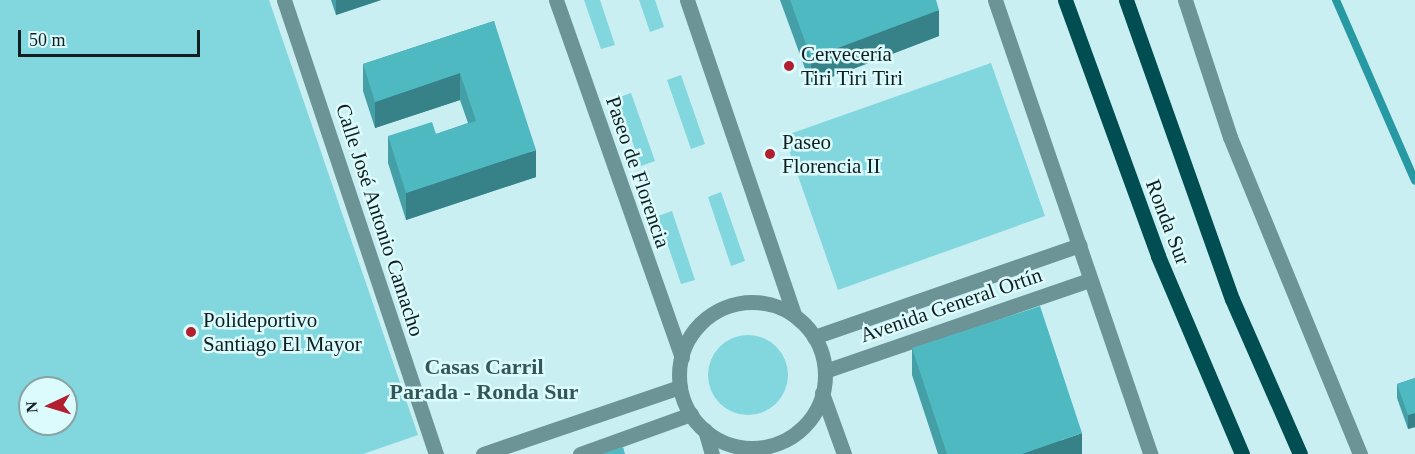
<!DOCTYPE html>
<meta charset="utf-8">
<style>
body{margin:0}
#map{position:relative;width:1415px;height:454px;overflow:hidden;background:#c9eff2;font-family:"Times New Roman",serif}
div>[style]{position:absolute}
.green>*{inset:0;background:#82d6dd}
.round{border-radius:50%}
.stream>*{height:8px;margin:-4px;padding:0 4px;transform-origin:4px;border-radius:4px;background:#2799a2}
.street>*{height:15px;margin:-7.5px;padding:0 7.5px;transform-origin:7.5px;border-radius:7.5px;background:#6c9497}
.street>.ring{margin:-7.5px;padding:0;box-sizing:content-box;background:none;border:15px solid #6c9497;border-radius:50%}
.primary>*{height:15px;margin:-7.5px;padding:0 7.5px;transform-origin:7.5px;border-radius:7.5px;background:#004d52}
.wall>*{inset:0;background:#449fa7}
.shaded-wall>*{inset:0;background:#378288}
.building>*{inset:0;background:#4fb9c2}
.dots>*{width:16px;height:16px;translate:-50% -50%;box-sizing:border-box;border:3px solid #dcfbfd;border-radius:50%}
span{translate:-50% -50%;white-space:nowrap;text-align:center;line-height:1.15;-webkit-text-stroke:5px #dcfbfd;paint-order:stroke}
.poi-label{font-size:21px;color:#101e20}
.left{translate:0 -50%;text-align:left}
.street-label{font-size:21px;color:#101e20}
.neighbourhood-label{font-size:22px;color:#345659;font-weight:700}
.north{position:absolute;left:18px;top:376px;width:60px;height:60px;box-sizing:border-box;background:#dcfbfd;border:2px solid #8aa3a5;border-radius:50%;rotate:266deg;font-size:16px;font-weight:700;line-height:24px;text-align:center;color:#101e20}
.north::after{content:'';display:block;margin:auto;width:21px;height:27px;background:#b21f2e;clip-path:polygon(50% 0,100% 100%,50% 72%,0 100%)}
.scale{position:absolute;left:18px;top:30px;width:182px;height:27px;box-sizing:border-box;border:3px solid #101e20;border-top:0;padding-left:8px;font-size:18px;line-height:21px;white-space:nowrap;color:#101e20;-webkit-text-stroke:4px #dcfbfd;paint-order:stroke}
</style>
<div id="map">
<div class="green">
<div style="clip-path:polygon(evenodd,0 0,269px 0,418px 435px,363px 454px,0 454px,0 0,30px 388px,66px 388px,66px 424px,30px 424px,30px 388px)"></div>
<div style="clip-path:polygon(584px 0,600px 0,615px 45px,601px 49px)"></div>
<div style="clip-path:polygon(639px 0,655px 0,664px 27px,650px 32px)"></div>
<div style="clip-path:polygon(991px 63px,1045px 216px,838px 290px,784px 136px)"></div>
<div style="clip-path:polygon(681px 75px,705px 144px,691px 149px,667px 80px)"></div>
<div style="clip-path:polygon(631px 93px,655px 161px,641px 166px,617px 98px)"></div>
<div style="clip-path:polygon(721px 192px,745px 261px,731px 266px,708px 197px)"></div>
<div style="clip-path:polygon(672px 211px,695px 280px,681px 284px,658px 216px)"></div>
<div class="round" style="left:708px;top:335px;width:80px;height:80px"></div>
</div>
<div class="stream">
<div style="left:1336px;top:0;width:197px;rotate:66.4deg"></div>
</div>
<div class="street">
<div style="left:284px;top:0;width:479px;rotate:71.5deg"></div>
<div style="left:556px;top:0;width:379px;rotate:70.6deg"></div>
<div style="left:687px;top:0;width:333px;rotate:71.2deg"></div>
<div style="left:995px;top:0;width:480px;rotate:71.1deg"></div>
<div style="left:1185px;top:0;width:144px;rotate:71.8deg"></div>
<div style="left:1230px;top:137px;width:343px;rotate:67.7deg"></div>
<div class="ring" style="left:679px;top:302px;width:131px;height:131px"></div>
<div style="left:814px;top:337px;width:281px;rotate:-19.1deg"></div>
<div style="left:825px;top:371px;width:280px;rotate:-19deg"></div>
<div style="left:822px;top:393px;width:65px;rotate:70.2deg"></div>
<div style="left:705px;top:430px;width:25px;rotate:74deg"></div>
<div style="left:483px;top:454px;width:208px;rotate:-18.8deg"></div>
<div style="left:580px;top:454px;width:118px;rotate:-19.8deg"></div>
</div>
<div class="primary">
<div style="left:1065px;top:0;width:272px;rotate:70deg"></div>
<div style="left:1158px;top:256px;width:215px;rotate:67deg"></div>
<div style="left:1126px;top:0;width:317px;rotate:70.5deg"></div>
<div style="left:1232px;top:299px;width:169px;rotate:66.3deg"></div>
</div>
<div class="wall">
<div style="clip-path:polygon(331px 0,381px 0,336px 15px)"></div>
<div style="clip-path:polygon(780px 0,936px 0,939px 36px,811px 85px)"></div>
<div style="clip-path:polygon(494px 21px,536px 177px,406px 220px,388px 163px,388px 136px,436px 134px,468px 123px,460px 100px,375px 128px,363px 91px,363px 64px)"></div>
<div style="clip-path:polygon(912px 348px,1082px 454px,938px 454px,912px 375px)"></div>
<div style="clip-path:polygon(1415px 378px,1415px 427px,1408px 429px,1397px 398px,1397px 384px)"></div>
</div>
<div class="shaded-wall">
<div style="clip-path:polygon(336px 0,381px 0,336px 15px)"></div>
<div style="clip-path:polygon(939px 10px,939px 36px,811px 85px,811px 58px)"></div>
<div style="clip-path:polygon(460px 73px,460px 100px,375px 128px,375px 102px)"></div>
<div style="clip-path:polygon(536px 150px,536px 177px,406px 220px,406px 193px)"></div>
<div style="clip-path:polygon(1415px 413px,1415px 427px,1408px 429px,1408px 415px)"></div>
<div style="clip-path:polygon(1082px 433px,1082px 454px,1022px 454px)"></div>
</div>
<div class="building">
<div style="clip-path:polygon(790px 0,936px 0,939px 10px,811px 58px)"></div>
<div style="clip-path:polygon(494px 21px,536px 150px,406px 193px,388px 136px,432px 122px,436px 134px,476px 121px,460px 73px,375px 102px,363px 64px)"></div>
<div style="clip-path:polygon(1040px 306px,1082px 433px,1022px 454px,947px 454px,912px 348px)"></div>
<div style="clip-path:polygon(1415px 378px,1415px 413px,1408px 415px,1397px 384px)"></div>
<div style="clip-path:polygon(623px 447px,625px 454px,602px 454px)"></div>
</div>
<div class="dots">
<div style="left:789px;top:66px;background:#b21f2e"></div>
<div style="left:770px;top:154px;background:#b21f2e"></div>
<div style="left:191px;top:332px;background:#b21f2e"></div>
</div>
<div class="poi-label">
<span class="left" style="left:801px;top:66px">Cervecería<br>Tiri Tiri Tiri</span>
<span class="left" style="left:782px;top:154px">Paseo<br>Florencia II</span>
<span class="left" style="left:203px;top:332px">Polideportivo<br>Santiago El Mayor</span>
</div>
<div class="street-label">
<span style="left:638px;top:172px;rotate:71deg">Paseo de Florencia</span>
<span style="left:380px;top:220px;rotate:72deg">Calle José Antonio Camacho</span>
<span style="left:1168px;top:222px;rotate:69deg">Ronda Sur</span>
<span style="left:951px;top:305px;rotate:-19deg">Avenida General Ortín</span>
</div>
<div class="neighbourhood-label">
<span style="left:484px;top:379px">Casas Carril<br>Parada - Ronda Sur</span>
</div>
<div class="north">N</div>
<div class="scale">50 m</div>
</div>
